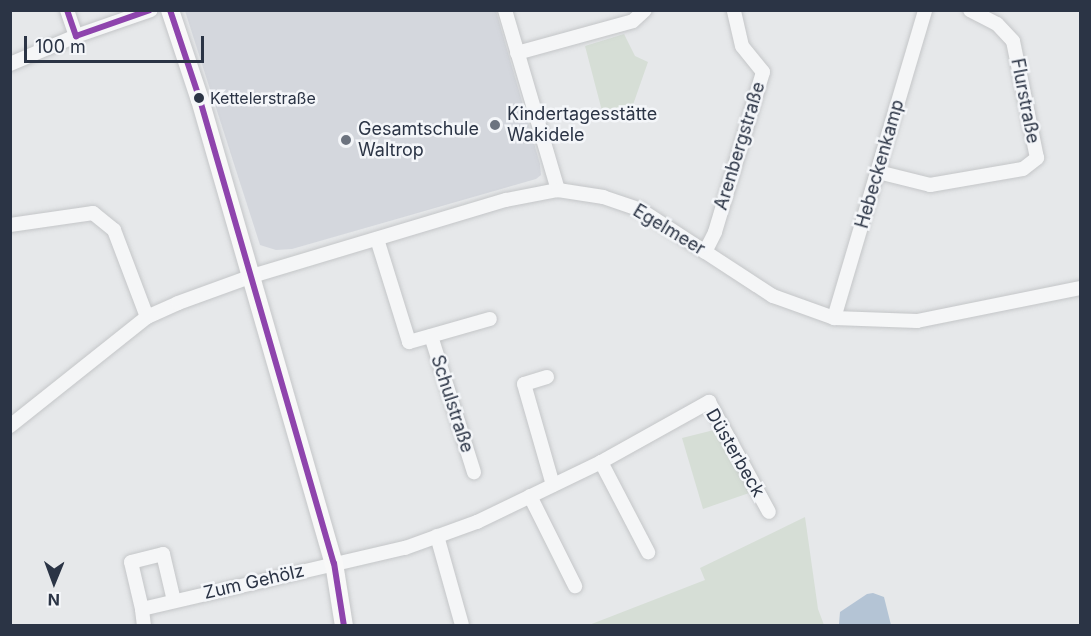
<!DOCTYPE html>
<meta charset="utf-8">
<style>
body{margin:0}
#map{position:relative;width:1091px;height:636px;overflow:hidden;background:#e6e8ea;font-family:Inter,sans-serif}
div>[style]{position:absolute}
.built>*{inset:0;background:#d4d7dd}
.green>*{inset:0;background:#d6ded6}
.water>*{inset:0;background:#b4c4d5}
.roads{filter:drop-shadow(0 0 2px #c4c6c8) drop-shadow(0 0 2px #c4c6c8)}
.street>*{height:14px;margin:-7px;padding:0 7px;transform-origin:7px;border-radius:7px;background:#f5f6f7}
.secondary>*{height:18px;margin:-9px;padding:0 9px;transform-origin:9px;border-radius:9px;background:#f8f8f8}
.bus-1>*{height:6px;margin:-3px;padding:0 3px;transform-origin:3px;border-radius:3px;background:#8e44ad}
.dots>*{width:16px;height:16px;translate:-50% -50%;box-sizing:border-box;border:3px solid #f4f6f9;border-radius:50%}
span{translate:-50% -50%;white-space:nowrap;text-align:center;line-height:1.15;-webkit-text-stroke:5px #f4f6f9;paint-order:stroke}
.bus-label{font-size:16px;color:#2b3445}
.left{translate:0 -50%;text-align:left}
.street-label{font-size:18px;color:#2b3445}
.poi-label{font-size:18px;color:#2b3445}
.frame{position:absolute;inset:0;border:12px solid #2b3445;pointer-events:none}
.north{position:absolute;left:24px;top:552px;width:60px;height:60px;-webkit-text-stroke:4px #f4f6f9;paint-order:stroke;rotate:181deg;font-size:16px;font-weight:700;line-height:24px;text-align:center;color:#2b3445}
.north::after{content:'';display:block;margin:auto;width:21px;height:27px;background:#2b3445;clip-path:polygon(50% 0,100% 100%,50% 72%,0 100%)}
.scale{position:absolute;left:24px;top:36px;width:180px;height:27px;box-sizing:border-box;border:3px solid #2b3445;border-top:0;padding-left:8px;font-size:18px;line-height:21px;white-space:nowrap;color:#2b3445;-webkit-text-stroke:4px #f4f6f9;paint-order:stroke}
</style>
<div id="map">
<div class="built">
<div style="clip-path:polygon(185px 11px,496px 11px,540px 164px,541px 175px,536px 179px,292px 249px,276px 250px,260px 245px)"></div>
</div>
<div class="green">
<div style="clip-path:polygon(624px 34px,635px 56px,648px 62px,628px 119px,602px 111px,585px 46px)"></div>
<div style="clip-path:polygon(718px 429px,752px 492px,703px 509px,682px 438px)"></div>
<div style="clip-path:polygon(805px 517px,818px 609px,824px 625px,589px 625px,705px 580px,700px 568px)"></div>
</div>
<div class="water">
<div style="clip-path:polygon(873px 593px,884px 597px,891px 625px,839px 624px,840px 612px,867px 594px)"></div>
</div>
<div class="roads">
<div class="street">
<div style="left:67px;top:10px;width:28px;rotate:71deg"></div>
<div style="left:505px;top:10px;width:188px;rotate:73.6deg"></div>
<div style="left:517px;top:53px;width:120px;rotate:-15.4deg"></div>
<div style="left:633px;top:21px;width:16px;rotate:-43deg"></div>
<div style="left:10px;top:64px;width:72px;rotate:-23deg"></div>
<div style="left:76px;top:36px;width:79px;rotate:-19.1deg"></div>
<div style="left:878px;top:172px;width:54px;rotate:14deg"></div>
<div style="left:930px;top:185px;width:94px;rotate:-9.8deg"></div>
<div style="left:1023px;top:169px;width:18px;rotate:-38deg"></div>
<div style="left:1037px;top:158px;width:119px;rotate:-101.6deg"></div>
<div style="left:1013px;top:41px;width:23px;rotate:-133deg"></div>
<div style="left:997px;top:24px;width:30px;rotate:-153deg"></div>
<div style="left:10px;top:225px;width:84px;rotate:-8.2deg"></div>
<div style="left:93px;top:213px;width:27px;rotate:39deg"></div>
<div style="left:114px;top:230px;width:93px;rotate:69.2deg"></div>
<div style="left:377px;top:239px;width:108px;rotate:72.7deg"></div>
<div style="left:409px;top:342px;width:84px;rotate:-15.9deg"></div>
<div style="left:705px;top:252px;width:22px;rotate:-63deg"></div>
<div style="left:715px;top:232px;width:167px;rotate:-73.3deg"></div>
<div style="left:763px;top:72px;width:33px;rotate:-129deg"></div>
<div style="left:742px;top:46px;width:37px;rotate:-103deg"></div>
<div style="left:834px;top:318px;width:321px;rotate:-73.5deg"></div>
<div style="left:431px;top:336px;width:143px;rotate:72.5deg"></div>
<div style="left:547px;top:377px;width:24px;rotate:163deg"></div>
<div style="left:524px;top:384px;width:105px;rotate:74deg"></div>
<div style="left:10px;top:426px;width:175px;rotate:-38.5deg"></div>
<div style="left:147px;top:317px;width:34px;rotate:-24deg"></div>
<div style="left:178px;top:303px;width:79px;rotate:-20deg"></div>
<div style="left:252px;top:276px;width:265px;rotate:-16.7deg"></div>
<div style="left:506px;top:200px;width:53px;rotate:-10.9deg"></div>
<div style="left:558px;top:190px;width:46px;rotate:8.8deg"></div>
<div style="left:603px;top:197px;width:40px;rotate:18.9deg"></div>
<div style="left:641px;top:210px;width:158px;rotate:33.1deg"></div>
<div style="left:773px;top:296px;width:65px;rotate:19.8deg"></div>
<div style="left:834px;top:318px;width:83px;rotate:2.1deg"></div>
<div style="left:917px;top:321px;width:166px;rotate:-11.4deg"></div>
<div style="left:601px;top:462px;width:102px;rotate:62.4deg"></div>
<div style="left:530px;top:496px;width:101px;rotate:63.4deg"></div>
<div style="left:437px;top:536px;width:92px;rotate:74.3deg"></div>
<div style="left:142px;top:609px;width:48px;rotate:-103.2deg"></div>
<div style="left:131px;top:562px;width:33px;rotate:-14deg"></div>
<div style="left:163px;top:554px;width:48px;rotate:76.8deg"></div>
<div style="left:144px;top:626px;width:17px;rotate:-97deg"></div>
<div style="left:142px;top:609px;width:270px;rotate:-13.1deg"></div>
<div style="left:405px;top:548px;width:77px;rotate:-19.9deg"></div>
<div style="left:477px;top:522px;width:138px;rotate:-25.8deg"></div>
<div style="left:601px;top:462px;width:124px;rotate:-29.1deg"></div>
<div style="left:709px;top:402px;width:125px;rotate:61.4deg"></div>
</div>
<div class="secondary">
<div style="left:170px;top:10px;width:95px;rotate:71.6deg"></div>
<div style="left:200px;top:100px;width:482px;rotate:73.9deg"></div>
<div style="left:334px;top:563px;width:64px;rotate:81deg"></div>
</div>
</div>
<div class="bus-1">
<div style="left:67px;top:10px;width:28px;rotate:71deg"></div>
<div style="left:76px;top:36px;width:78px;rotate:-19.4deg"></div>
<div style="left:170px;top:10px;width:95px;rotate:71.6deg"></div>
<div style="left:200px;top:100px;width:482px;rotate:73.9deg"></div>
<div style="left:334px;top:563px;width:64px;rotate:81deg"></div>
</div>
<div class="dots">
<div style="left:199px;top:98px;background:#2b3445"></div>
<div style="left:495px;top:125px;background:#6c737f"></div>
<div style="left:346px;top:140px;background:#6c737f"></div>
</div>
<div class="bus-label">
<span class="left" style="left:210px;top:98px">Kettelerstraße</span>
</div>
<div class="street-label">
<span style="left:1025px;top:101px;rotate:79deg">Flurstraße</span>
<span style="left:740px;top:146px;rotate:-73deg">Arenbergstraße</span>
<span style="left:880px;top:164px;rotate:-74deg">Hebeckenkamp</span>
<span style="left:669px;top:230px;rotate:31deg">Egelmeer</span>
<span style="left:452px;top:404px;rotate:72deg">Schulstraße</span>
<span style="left:735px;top:453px;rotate:60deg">Düsterbeck</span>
<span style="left:254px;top:582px;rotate:-13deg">Zum Gehölz</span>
</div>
<div class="poi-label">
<span class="left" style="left:507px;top:125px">Kindertagesstätte<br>Wakidele</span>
<span class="left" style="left:358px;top:140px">Gesamtschule<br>Waltrop</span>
</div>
<div class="frame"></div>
<div class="north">N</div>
<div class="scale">100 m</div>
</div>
